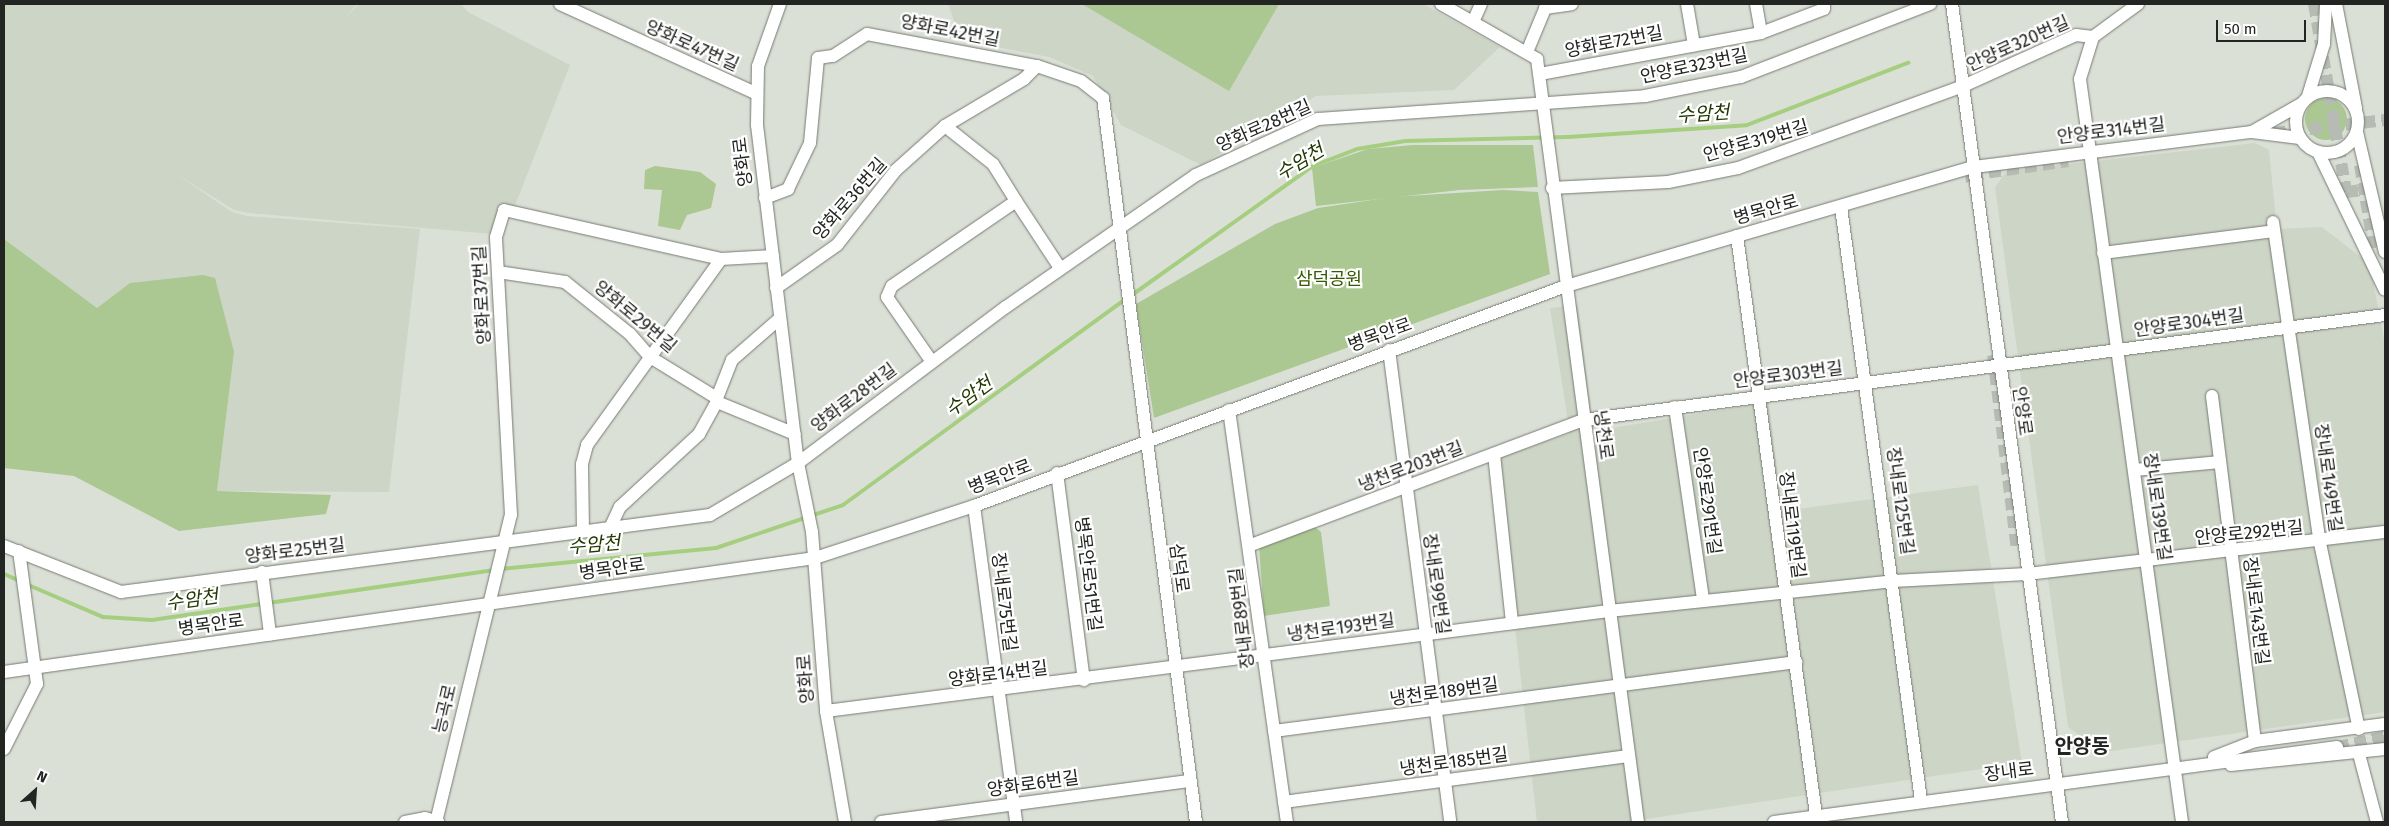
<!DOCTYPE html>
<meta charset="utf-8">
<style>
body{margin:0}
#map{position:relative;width:2389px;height:826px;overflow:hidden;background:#dbe0d7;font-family:"Fira Sans","Noto Sans KR",sans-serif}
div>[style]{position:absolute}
.built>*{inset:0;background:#cdd5c6}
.green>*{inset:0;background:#abc792}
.round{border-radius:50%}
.stream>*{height:4px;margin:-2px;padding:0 2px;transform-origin:2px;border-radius:2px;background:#a6ce80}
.minor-tunnel>*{height:12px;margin-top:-6px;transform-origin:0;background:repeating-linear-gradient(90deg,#b6bbb3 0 12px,transparent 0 18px)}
.roads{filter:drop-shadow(0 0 1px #767a72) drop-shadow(0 0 1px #767a72)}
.minor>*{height:12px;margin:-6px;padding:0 6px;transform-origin:6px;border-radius:6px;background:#fff}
.minor>.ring{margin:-6px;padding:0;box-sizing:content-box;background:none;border:12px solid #fff;border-radius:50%}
span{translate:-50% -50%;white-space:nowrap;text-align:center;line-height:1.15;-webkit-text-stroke:4.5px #fff;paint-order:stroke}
.street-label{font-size:18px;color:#232522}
.park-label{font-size:18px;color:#365901}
.water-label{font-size:19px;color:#213900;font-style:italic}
.quarter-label{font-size:20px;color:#232522;font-weight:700}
.frame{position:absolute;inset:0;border:5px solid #232522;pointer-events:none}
.north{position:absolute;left:10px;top:766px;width:50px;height:50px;-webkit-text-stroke:4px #fff;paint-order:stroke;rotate:26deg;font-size:14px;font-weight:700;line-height:20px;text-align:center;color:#232522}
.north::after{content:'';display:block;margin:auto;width:18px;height:22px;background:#232522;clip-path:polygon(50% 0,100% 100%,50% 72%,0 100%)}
.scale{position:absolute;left:2216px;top:20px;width:90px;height:22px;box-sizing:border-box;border:2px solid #232522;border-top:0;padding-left:6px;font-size:15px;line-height:18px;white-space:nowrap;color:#232522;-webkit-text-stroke:4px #fff;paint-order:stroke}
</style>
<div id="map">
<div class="built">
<div style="clip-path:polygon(4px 4px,357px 4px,345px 18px,359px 4px,461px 4px,468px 12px,570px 65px,514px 208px,493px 234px,249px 213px,234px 210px,175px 173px,232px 212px,247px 216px,420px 229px,389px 492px,217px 491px,234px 352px,130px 283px,97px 308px,4px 239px)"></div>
<div style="clip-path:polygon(948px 4px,1423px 4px,1500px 47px,1454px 90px,1316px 96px,1201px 165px,1121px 125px,1093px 76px,1049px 57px,961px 40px)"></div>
<div style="clip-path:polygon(2255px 143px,2269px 150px,2277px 229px,2322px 227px,2370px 264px,2385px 345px,2385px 712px,2104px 752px,2068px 727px,1995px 187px,2007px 171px)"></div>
<div style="clip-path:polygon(1578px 305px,1594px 431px,1769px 402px,1782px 511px,1978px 485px,2022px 763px,1626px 822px,1537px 822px,1496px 459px,1570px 433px,1550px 308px)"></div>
</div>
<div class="green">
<div style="clip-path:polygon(1082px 4px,1279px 4px,1229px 91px)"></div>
<div class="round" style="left:2305px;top:98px;width:42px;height:42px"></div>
<div style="clip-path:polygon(1413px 145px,1533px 145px,1538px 187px,1460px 190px,1316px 206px,1312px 168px,1368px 149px)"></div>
<div style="clip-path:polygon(655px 166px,700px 172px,716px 184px,711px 208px,687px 215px,680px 230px,658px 226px,662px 190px,644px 189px,645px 170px)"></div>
<div style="clip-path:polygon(1503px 190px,1538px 192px,1550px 274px,1154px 418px,1136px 304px,1275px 224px,1318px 208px,1392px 197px)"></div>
<div style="clip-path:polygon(4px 239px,97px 308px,130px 283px,203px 275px,215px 278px,234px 352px,217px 491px,331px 495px,326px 514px,179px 531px,74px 476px,4px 468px)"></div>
<div style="clip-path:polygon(1315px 527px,1321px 532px,1330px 606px,1264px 616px,1259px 545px)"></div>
</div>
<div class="stream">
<div style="left:1132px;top:295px;width:222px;rotate:-35.5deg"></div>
<div style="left:1313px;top:166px;width:47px;rotate:-21.1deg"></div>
<div style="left:1357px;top:149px;width:49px;rotate:-9.5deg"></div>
<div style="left:1405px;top:141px;width:163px;rotate:-1.4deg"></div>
<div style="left:1568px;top:137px;width:179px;rotate:-3.8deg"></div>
<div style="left:1747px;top:125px;width:173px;rotate:-21.1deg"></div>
<div style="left:501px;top:569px;width:216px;rotate:-5.6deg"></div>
<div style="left:716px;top:548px;width:134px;rotate:-18.7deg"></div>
<div style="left:843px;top:505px;width:350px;rotate:-36.1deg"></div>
<div style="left:4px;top:574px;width:17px;rotate:24deg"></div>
<div style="left:26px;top:584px;width:84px;rotate:23.2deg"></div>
<div style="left:103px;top:617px;width:49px;rotate:3.5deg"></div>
<div style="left:152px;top:620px;width:346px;rotate:-8.3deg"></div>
</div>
<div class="minor-tunnel">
<div style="left:2314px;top:4px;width:191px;rotate:80.3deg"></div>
<div style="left:2346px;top:192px;width:17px;rotate:-7deg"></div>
<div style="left:2274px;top:133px;width:112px;rotate:-6.7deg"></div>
<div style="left:2360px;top:165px;width:90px;rotate:80.4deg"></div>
<div style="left:1972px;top:182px;width:7px;rotate:-98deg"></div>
<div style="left:1971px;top:175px;width:98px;rotate:-8.2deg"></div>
<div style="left:1993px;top:355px;width:196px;rotate:83deg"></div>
<div style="left:2337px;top:747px;width:49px;rotate:-11.8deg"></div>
</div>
<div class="roads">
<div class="minor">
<div style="left:560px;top:4px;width:214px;rotate:24.5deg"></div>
<div style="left:780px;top:4px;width:66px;rotate:109.5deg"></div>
<div style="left:758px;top:66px;width:59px;rotate:91deg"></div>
<div style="left:757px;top:125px;width:340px;rotate:83.1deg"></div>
<div style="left:798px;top:463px;width:70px;rotate:78.5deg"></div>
<div style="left:812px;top:532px;width:180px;rotate:85.5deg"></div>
<div style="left:826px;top:711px;width:113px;rotate:80.3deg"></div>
<div style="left:1441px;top:4px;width:111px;rotate:29.8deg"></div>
<div style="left:1537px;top:59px;width:770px;rotate:82.46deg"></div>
<div style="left:1687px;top:4px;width:42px;rotate:80.3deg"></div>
<div style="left:1756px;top:4px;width:29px;rotate:80deg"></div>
<div style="left:1952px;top:4px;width:825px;rotate:82.34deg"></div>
<div style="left:2336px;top:4px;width:106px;rotate:79.1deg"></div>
<div style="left:1545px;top:8px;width:27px;rotate:-8deg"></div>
<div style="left:1473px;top:22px;width:20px;rotate:-66deg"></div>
<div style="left:2093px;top:37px;width:44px;rotate:107.2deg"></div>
<div style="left:2080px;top:79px;width:750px;rotate:82.18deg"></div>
<div style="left:1527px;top:52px;width:52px;rotate:-67.4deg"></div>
<div style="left:1540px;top:74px;width:225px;rotate:-10.5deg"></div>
<div style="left:1761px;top:33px;width:67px;rotate:-20.9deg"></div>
<div style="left:1824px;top:9px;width:5px;rotate:-90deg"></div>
<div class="ring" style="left:2296px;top:91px;width:50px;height:50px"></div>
<div style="left:2308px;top:96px;width:54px;rotate:-72.9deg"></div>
<div style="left:2324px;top:44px;width:40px;rotate:-87.1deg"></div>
<div style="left:945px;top:126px;width:61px;rotate:38.4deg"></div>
<div style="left:993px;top:164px;width:44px;rotate:58.1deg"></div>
<div style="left:2252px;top:132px;width:56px;rotate:-29.7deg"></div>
<div style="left:2357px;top:132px;width:123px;rotate:76.9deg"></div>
<div style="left:2318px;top:152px;width:153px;rotate:64.1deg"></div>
<div style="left:1552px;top:188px;width:116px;rotate:-3deg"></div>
<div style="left:1668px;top:182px;width:71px;rotate:-11.3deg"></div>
<div style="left:1738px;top:168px;width:237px;rotate:-20deg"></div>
<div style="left:1961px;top:87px;width:126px;rotate:-24.3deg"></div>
<div style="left:2076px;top:35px;width:17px;rotate:7deg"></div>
<div style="left:2093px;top:37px;width:56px;rotate:-36.3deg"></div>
<div style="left:765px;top:198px;width:25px;rotate:-21deg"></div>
<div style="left:788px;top:189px;width:51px;rotate:-64.4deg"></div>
<div style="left:810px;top:143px;width:85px;rotate:-84.6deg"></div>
<div style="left:818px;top:58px;width:15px;rotate:-8deg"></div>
<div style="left:833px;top:56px;width:40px;rotate:-32.9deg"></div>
<div style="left:867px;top:34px;width:173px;rotate:10.7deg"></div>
<div style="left:1037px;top:66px;width:46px;rotate:18.8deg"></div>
<div style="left:1081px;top:81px;width:28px;rotate:38deg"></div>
<div style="left:1103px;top:98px;width:730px;rotate:82.68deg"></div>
<div style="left:1841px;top:207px;width:598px;rotate:82.32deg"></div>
<div style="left:2273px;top:222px;width:324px;rotate:81.7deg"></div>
<div style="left:2320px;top:543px;width:190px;rotate:78.2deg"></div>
<div style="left:1737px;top:236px;width:591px;rotate:82.23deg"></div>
<div style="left:2103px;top:253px;width:172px;rotate:-7.3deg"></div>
<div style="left:498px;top:272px;width:68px;rotate:8.5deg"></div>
<div style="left:565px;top:282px;width:83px;rotate:38.7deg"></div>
<div style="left:630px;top:334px;width:30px;rotate:49deg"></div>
<div style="left:650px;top:357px;width:79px;rotate:31.5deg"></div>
<div style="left:717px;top:398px;width:4px;rotate:90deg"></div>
<div style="left:717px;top:402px;width:84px;rotate:22.3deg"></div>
<div style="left:776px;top:288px;width:75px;rotate:-35.2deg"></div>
<div style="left:837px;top:245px;width:95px;rotate:-51.8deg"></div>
<div style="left:896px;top:170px;width:66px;rotate:-41.9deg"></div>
<div style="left:945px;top:126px;width:92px;rotate:-30.7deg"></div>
<div style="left:1024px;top:79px;width:18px;rotate:-45deg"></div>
<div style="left:1389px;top:350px;width:476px;rotate:82.6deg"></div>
<div style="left:932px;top:362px;width:79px;rotate:-124.7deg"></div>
<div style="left:887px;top:297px;width:12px;rotate:-66deg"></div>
<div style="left:892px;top:286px;width:150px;rotate:-34.4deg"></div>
<div style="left:1016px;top:201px;width:80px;rotate:56.7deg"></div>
<div style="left:2212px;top:396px;width:348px;rotate:82.9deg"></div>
<div style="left:717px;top:398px;width:41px;rotate:-68.5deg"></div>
<div style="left:732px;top:360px;width:62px;rotate:-41.1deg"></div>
<div style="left:1675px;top:407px;width:195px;rotate:81.7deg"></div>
<div style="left:1229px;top:410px;width:416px;rotate:82deg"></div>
<div style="left:1494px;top:454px;width:170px;rotate:83.9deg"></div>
<div style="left:2135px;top:470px;width:85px;rotate:-5.4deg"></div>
<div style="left:1057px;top:473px;width:209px;rotate:82.6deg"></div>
<div style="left:974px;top:506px;width:319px;rotate:82.4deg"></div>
<div style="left:611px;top:526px;width:21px;rotate:-65deg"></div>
<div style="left:620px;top:507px;width:108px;rotate:-42.7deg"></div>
<div style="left:699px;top:434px;width:37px;rotate:-61deg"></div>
<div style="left:583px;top:530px;width:66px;rotate:-90.9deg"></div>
<div style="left:582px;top:464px;width:20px;rotate:-75deg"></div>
<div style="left:587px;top:445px;width:229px;rotate:-54.2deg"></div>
<div style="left:1251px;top:545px;width:355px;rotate:-20.6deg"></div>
<div style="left:1583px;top:420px;width:809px;rotate:-7.46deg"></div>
<div style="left:4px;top:546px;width:126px;rotate:21.5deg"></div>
<div style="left:121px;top:592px;width:594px;rotate:-7.45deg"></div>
<div style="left:710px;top:515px;width:102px;rotate:-30.6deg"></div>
<div style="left:798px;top:463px;width:260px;rotate:-36.9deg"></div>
<div style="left:1006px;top:307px;width:231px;rotate:-34.8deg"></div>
<div style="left:1196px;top:175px;width:134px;rotate:-24.7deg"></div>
<div style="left:1318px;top:119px;width:328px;rotate:-4deg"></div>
<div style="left:1645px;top:96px;width:98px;rotate:-11.2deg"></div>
<div style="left:1741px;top:77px;width:203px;rotate:-21.1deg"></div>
<div style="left:262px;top:572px;width:63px;rotate:82.6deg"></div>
<div style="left:4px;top:672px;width:819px;rotate:-8deg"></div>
<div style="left:815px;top:558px;width:167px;rotate:-18.1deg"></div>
<div style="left:974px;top:506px;width:632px;rotate:-20.39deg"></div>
<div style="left:1566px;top:286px;width:425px;rotate:-16.3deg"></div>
<div style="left:1974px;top:167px;width:280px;rotate:-7.2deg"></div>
<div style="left:2252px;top:132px;width:48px;rotate:7.1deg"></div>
<div style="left:826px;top:711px;width:789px;rotate:-7.28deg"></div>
<div style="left:1609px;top:611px;width:286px;rotate:-6deg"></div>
<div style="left:1893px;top:581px;width:134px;rotate:-3deg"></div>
<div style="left:2027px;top:574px;width:360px;rotate:-6.7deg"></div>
<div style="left:1274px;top:731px;width:527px;rotate:-7.53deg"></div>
<div style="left:4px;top:749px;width:73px;rotate:-63.1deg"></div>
<div style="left:37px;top:684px;width:134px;rotate:-97.7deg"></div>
<div style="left:2359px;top:754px;width:70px;rotate:75.2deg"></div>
<div style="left:2214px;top:757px;width:44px;rotate:-21.3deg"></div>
<div style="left:2255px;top:741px;width:131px;rotate:-7.5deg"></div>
<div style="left:2231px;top:765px;width:155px;rotate:-5.9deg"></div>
<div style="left:1284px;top:802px;width:347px;rotate:-7.6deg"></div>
<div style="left:405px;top:822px;width:20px;rotate:-11deg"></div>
<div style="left:425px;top:818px;width:14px;rotate:17deg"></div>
<div style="left:436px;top:822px;width:316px;rotate:-76.3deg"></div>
<div style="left:511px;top:515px;width:278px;rotate:-93.1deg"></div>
<div style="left:496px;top:237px;width:28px;rotate:-73deg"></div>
<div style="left:504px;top:210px;width:222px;rotate:12.7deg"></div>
<div style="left:721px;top:259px;width:52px;rotate:-3.3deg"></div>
<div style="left:881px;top:822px;width:312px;rotate:-7.6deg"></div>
<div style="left:1774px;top:822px;width:568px;rotate:-7.59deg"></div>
</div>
</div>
<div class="street-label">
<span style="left:950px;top:31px;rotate:11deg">양화로42번길</span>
<span style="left:1614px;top:42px;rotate:-11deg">양화로72번길</span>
<span style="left:2018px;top:44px;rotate:-24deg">안양로320번길</span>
<span style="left:692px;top:46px;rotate:24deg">양화로47번길</span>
<span style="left:1694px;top:66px;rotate:-12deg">안양로323번길</span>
<span style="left:1264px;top:126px;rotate:-24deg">양화로28번길</span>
<span style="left:2111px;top:131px;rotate:-7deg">안양로314번길</span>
<span style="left:1756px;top:141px;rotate:-16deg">안양로319번길</span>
<span style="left:743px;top:162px;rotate:-97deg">양화로</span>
<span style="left:850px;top:199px;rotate:-49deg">양화로36번길</span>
<span style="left:1766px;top:210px;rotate:-16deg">병목안로</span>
<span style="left:482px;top:295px;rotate:-93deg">양화로37번길</span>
<span style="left:635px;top:317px;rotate:40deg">양화로29번길</span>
<span style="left:2189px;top:323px;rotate:-8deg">안양로304번길</span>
<span style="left:1380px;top:335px;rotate:-20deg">병목안로</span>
<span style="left:1788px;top:375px;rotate:-7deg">안양로303번길</span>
<span style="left:854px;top:398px;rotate:-37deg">양화로28번길</span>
<span style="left:2022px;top:411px;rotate:82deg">안양로</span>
<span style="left:1603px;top:435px;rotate:82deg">냉천로</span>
<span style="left:1411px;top:467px;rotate:-21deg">냉천로203번길</span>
<span style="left:1000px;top:477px;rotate:-21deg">병목안로</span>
<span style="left:2328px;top:478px;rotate:82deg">장내로149번길</span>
<span style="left:1707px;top:501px;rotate:82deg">안양로291번길</span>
<span style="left:1900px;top:501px;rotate:82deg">장내로125번길</span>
<span style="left:2157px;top:507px;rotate:82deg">장내로139번길</span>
<span style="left:1792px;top:525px;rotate:83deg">장내로119번길</span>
<span style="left:2249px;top:533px;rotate:-6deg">안양로292번길</span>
<span style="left:295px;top:551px;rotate:-7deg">양화로25번길</span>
<span style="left:1179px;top:568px;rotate:82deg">삼덕로</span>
<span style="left:612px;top:569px;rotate:-8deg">병목안로</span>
<span style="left:1088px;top:574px;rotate:83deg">병목안로51번길</span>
<span style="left:1436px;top:584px;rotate:82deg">장내로99번길</span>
<span style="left:1004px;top:602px;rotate:83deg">장내로75번길</span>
<span style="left:2256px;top:611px;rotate:83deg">장내로143번길</span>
<span style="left:1242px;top:618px;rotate:-97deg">장내로89번길</span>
<span style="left:211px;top:625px;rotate:-8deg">병목안로</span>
<span style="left:1341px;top:628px;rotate:-8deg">냉천로193번길</span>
<span style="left:998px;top:674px;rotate:-7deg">양화로14번길</span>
<span style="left:806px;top:679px;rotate:-94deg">양화로</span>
<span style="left:1444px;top:692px;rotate:-8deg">냉천로189번길</span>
<span style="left:445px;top:709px;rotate:-77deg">능곡로</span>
<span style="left:1454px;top:762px;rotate:-8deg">냉천로185번길</span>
<span style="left:2009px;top:772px;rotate:-7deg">장내로</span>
<span style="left:1033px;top:784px;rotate:-8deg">양화로6번길</span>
</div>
<div class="park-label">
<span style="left:1329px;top:279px">삼덕공원</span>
</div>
<div class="water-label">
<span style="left:1703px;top:114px;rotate:-4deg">수암천</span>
<span style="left:1300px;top:162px;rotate:-31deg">수암천</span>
<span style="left:969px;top:397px;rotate:-36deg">수암천</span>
<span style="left:594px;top:545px;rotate:-5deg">수암천</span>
<span style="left:192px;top:600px;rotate:-8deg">수암천</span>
</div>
<div class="quarter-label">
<span style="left:2082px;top:746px">안양동</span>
</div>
<div class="frame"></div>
<div class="north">N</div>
<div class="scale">50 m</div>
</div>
